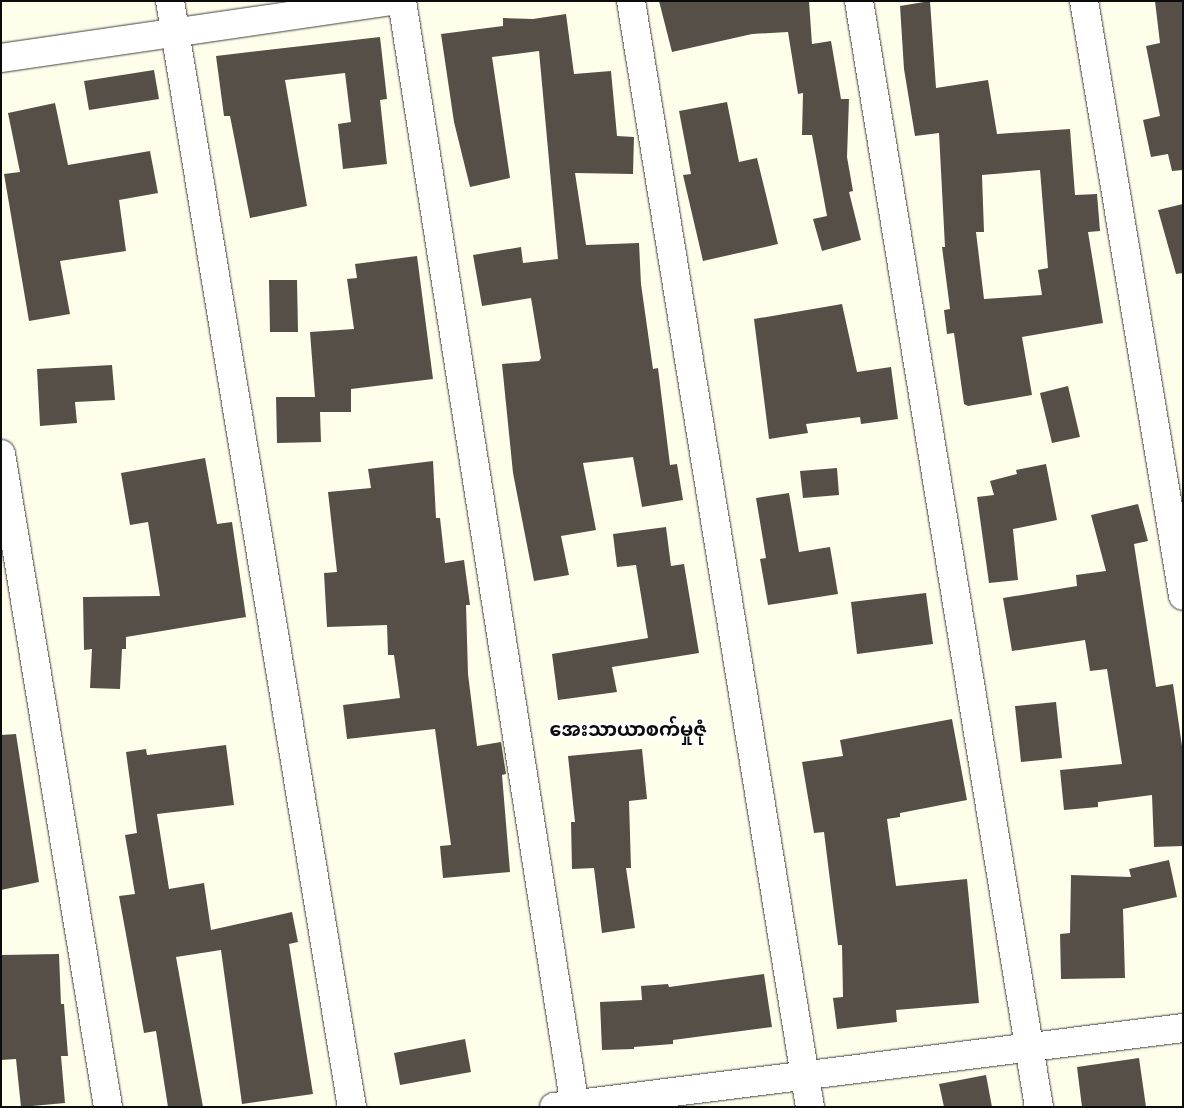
<!DOCTYPE html>
<meta charset="utf-8">
<style>
body{margin:0}
#map{position:relative;width:1184px;height:1108px;overflow:hidden;background:#fffeeb;font-family:"Noto Serif","Noto Sans Myanmar",serif}
div>[style]{position:absolute}
.building>*{inset:0;background:#564f48}
.roads{filter:drop-shadow(0 0 1px #3f3f3f) drop-shadow(0 0 1px #3f3f3f)}
.street>*{height:28px;margin:-14px;padding:0 14px;transform-origin:14px;border-radius:14px;background:#fff}
span{translate:-50% -50%;white-space:nowrap;text-align:center;line-height:1.15;-webkit-text-stroke:5px #fff;paint-order:stroke}
.district-label{font-size:19px;color:#0c0c0c;font-weight:700}
.frame{position:absolute;inset:0;border:2px solid #0c0c0c;pointer-events:none}
</style>
<div id="map">
<div class="building">
<div style="clip-path:polygon(659px 1px,809px 1px,812px 44px,831px 41px,841px 99px,849px 99px,847px 157px,853px 191px,849px 192px,861px 240px,822px 251px,813px 219px,827px 216px,812px 135px,802px 135px,803px 93px,798px 94px,788px 32px,752px 34px,672px 52px)"></div>
<div style="clip-path:polygon(evenodd,930px 1px,936px 88px,988px 80px,997px 134px,1070px 129px,1075px 195px,1097px 194px,1100px 231px,1088px 232px,1103px 323px,1022px 337px,1032px 395px,968px 406px,964px 404px,954px 333px,947px 334px,944px 310px,950px 309px,942px 247px,945px 247px,939px 133px,915px 136px,904px 69px,900px 6px,930px 1px,1040px 170px,1048px 268px,1038px 270px,1042px 295px,984px 299px,976px 232px,984px 232px,982px 175px,1040px 170px)"></div>
<div style="clip-path:polygon(1155px 1px,1183px 1px,1183px 170px,1172px 171px,1168px 154px,1151px 157px,1143px 120px,1160px 116px,1146px 46px,1160px 43px)"></div>
<div style="clip-path:polygon(566px 14px,574px 74px,611px 71px,617px 136px,634px 137px,633px 174px,575px 173px,586px 245px,639px 243px,641px 284px,653px 369px,658px 368px,670px 465px,677px 464px,683px 500px,642px 507px,633px 457px,583px 463px,596px 530px,561px 536px,569px 575px,534px 581px,513px 473px,502px 364px,539px 361px,541px 358px,531px 298px,482px 306px,473px 255px,521px 247px,523px 263px,558px 259px,539px 51px,492px 57px,510px 178px,470px 187px,454px 122px,441px 34px,503px 26px,503px 18px,533px 19px)"></div>
<div style="clip-path:polygon(380px 37px,387px 99px,380px 100px,387px 164px,343px 169px,338px 124px,351px 122px,345px 73px,285px 80px,307px 206px,250px 218px,230px 116px,224px 116px,216px 56px)"></div>
<div style="clip-path:polygon(154px 70px,159px 99px,89px 110px,84px 81px)"></div>
<div style="clip-path:polygon(727px 102px,739px 162px,757px 158px,778px 244px,703px 261px,683px 175px,691px 174px,679px 111px)"></div>
<div style="clip-path:polygon(55px 103px,68px 165px,150px 151px,158px 193px,119px 200px,126px 251px,60px 261px,70px 314px,29px 321px,4px 174px,20px 172px,8px 113px)"></div>
<div style="clip-path:polygon(1183px 204px,1183px 273px,1176px 274px,1158px 210px)"></div>
<div style="clip-path:polygon(417px 256px,433px 379px,351px 389px,351px 412px,320px 412px,321px 442px,277px 443px,276px 397px,315px 397px,310px 332px,354px 329px,347px 279px,357px 278px,355px 264px)"></div>
<div style="clip-path:polygon(269px 280px,297px 280px,298px 332px,270px 332px)"></div>
<div style="clip-path:polygon(842px 304px,857px 372px,891px 367px,898px 419px,861px 424px,860px 417px,806px 424px,808px 433px,769px 439px,754px 319px)"></div>
<div style="clip-path:polygon(112px 365px,115px 400px,75px 402px,77px 423px,40px 426px,37px 369px)"></div>
<div style="clip-path:polygon(1068px 386px,1080px 437px,1052px 443px,1040px 393px)"></div>
<div style="clip-path:polygon(205px 458px,217px 524px,232px 522px,246px 617px,126px 637px,126px 649px,122px 649px,120px 689px,90px 688px,92px 649px,84px 650px,83px 597px,160px 596px,148px 522px,130px 525px,121px 473px)"></div>
<div style="clip-path:polygon(433px 461px,436px 518px,440px 518px,445px 563px,464px 560px,470px 605px,466px 605px,468px 674px,477px 746px,501px 742px,506px 774px,502px 775px,510px 872px,443px 878px,440px 846px,451px 845px,435px 729px,347px 739px,343px 705px,400px 698px,394px 655px,388px 655px,387px 625px,327px 627px,324px 573px,337px 572px,328px 492px,371px 488px,368px 469px)"></div>
<div style="clip-path:polygon(1046px 464px,1057px 520px,1013px 529px,1018px 580px,989px 583px,977px 497px,994px 495px,990px 481px,1017px 474px,1016px 470px)"></div>
<div style="clip-path:polygon(837px 468px,839px 495px,803px 498px,800px 471px)"></div>
<div style="clip-path:polygon(789px 493px,799px 552px,830px 547px,838px 594px,768px 605px,760px 559px,766px 558px,756px 498px)"></div>
<div style="clip-path:polygon(1138px 504px,1148px 541px,1134px 544px,1156px 687px,1173px 684px,1183px 753px,1183px 846px,1154px 847px,1152px 795px,1098px 802px,1098px 807px,1064px 810px,1060px 770px,1122px 764px,1107px 669px,1090px 671px,1085px 640px,1012px 651px,1003px 598px,1077px 586px,1076px 575px,1106px 571px,1091px 515px)"></div>
<div style="clip-path:polygon(666px 527px,671px 566px,684px 564px,699px 653px,612px 667px,617px 692px,558px 700px,552px 654px,648px 638px,636px 565px,617px 567px,613px 534px)"></div>
<div style="clip-path:polygon(926px 593px,933px 644px,857px 654px,851px 602px)"></div>
<div style="clip-path:polygon(1056px 702px,1062px 758px,1021px 762px,1015px 706px)"></div>
<div style="clip-path:polygon(952px 719px,967px 800px,900px 813px,900px 817px,887px 819px,896px 886px,967px 879px,979px 1003px,896px 1010px,897px 1022px,837px 1029px,833px 998px,843px 997px,842px 945px,838px 945px,824px 832px,814px 833px,802px 762px,843px 756px,840px 740px)"></div>
<div style="clip-path:polygon(16px 734px,39px 882px,1px 890px,1px 735px)"></div>
<div style="clip-path:polygon(226px 745px,234px 805px,157px 814px,169px 889px,204px 883px,211px 930px,292px 912px,298px 942px,289px 944px,313px 1094px,242px 1104px,221px 950px,176px 957px,203px 1107px,168px 1107px,156px 1031px,144px 1033px,119px 896px,135px 894px,125px 835px,137px 833px,126px 752px,146px 749px,147px 755px)"></div>
<div style="clip-path:polygon(642px 749px,647px 799px,629px 801px,631px 868px,626px 868px,635px 928px,602px 933px,594px 868px,572px 869px,571px 822px,575px 822px,568px 756px)"></div>
<div style="clip-path:polygon(1169px 860px,1177px 897px,1123px 909px,1125px 978px,1061px 979px,1060px 934px,1070px 933px,1071px 875px,1131px 877px,1129px 869px)"></div>
<div style="clip-path:polygon(59px 954px,61px 1004px,64px 1004px,68px 1056px,61px 1056px,65px 1103px,21px 1107px,16px 1059px,1px 1060px,1px 955px)"></div>
<div style="clip-path:polygon(764px 974px,772px 1027px,673px 1040px,673px 1044px,634px 1047px,634px 1049px,602px 1050px,600px 1002px,642px 1000px,641px 986px,668px 984px,669px 987px)"></div>
<div style="clip-path:polygon(465px 1039px,471px 1072px,400px 1085px,394px 1053px)"></div>
<div style="clip-path:polygon(1139px 1058px,1146px 1107px,1082px 1107px,1077px 1067px)"></div>
<div style="clip-path:polygon(986px 1075px,992px 1107px,944px 1107px,939px 1084px)"></div>
</div>
<div class="roads">
<div class="street">
<div style="left:170px;top:1px;width:1121px;rotate:80.66deg"></div>
<div style="left:402px;top:1px;width:1119px;rotate:81.11deg"></div>
<div style="left:631px;top:1px;width:1120px;rotate:80.81deg"></div>
<div style="left:859px;top:1px;width:1121px;rotate:80.76deg"></div>
<div style="left:1084px;top:1px;width:603px;rotate:80.55deg"></div>
<div style="left:1px;top:58px;width:395px;rotate:-8.3deg"></div>
<div style="left:1px;top:454px;width:662px;rotate:80.69deg"></div>
<div style="left:554px;top:1107px;width:634px;rotate:-7.16deg"></div>
</div>
</div>
<div class="district-label">
<span style="left:628px;top:730px">အေးသာယာစက်မှုဇုံ</span>
</div>
<div class="frame"></div>
</div>
